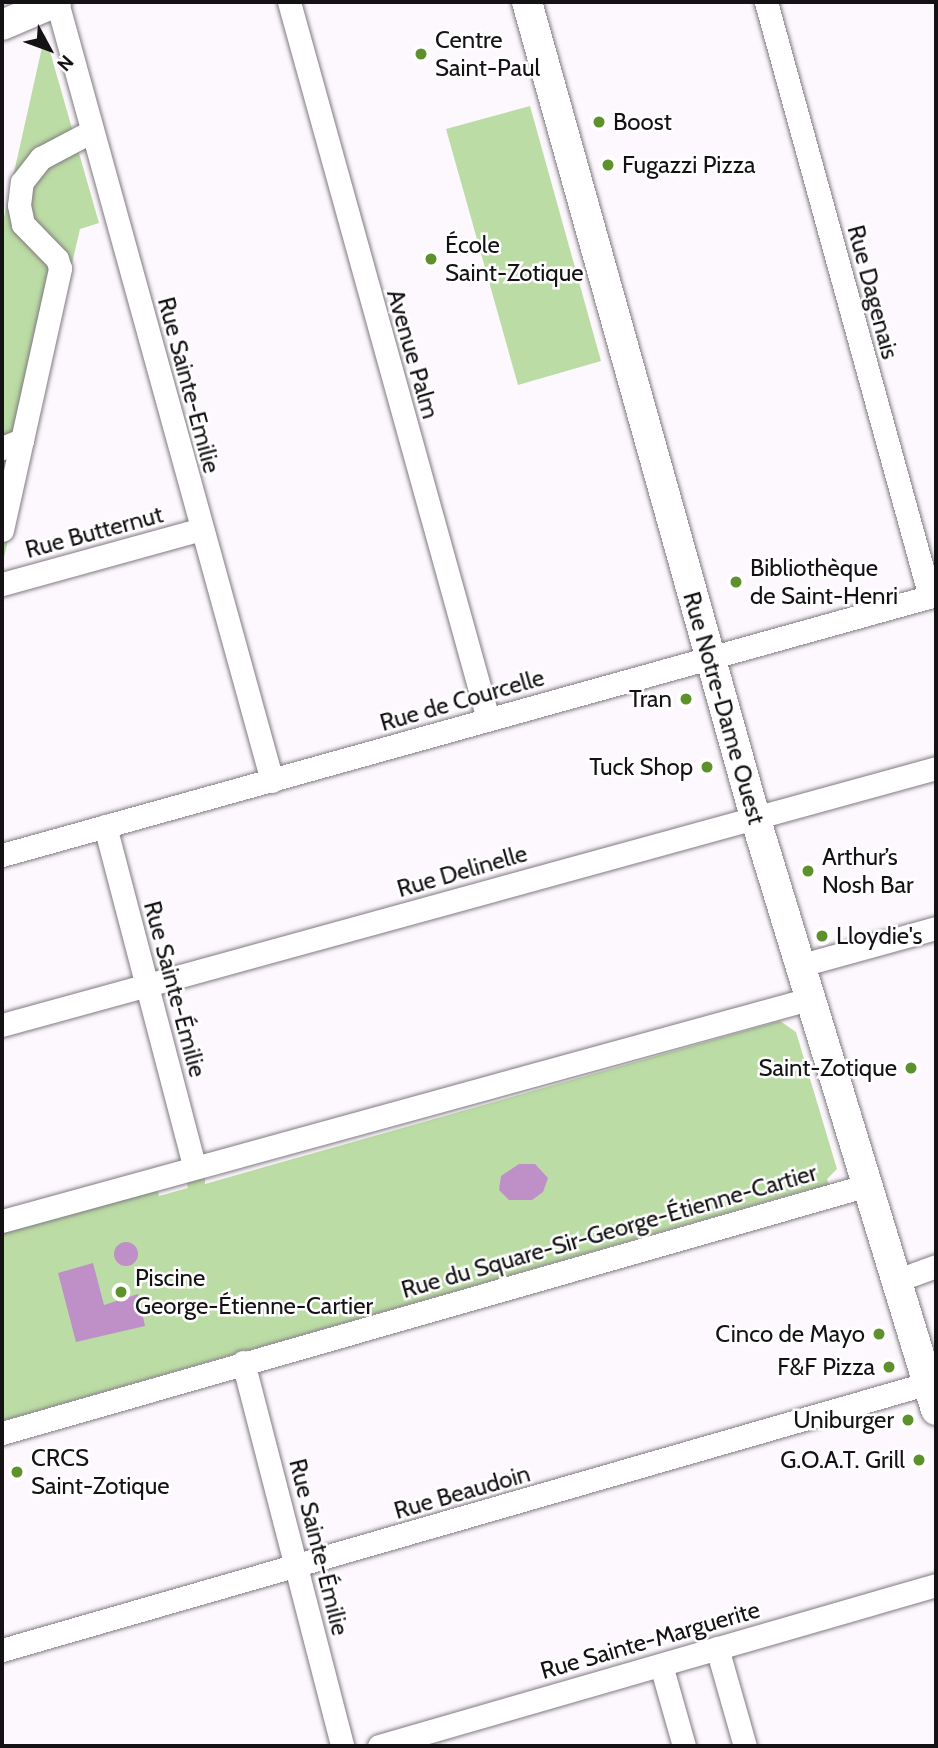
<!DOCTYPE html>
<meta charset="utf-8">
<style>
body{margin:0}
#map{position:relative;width:938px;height:1748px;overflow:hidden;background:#fdf8fe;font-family:Cabin,sans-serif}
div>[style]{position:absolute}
.green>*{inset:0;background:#bbdca4}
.water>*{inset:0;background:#be90c7}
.round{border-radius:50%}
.roads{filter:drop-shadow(0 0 2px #807a81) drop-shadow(0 0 2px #807a81)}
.minor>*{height:23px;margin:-11.5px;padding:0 11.5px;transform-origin:11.5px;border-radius:11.5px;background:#fff}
.major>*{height:30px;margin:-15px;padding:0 15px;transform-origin:15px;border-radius:15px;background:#fff}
.dots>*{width:19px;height:19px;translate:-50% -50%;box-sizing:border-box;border:4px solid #fff;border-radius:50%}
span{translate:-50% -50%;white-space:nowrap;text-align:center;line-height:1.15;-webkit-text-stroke:5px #fff;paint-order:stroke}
.poi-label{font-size:24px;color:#141214}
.left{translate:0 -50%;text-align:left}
.right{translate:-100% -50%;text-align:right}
.street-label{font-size:24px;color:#141214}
.frame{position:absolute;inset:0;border:4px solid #141214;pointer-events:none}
.north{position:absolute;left:14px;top:14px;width:70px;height:70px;-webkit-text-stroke:5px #fff;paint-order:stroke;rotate:131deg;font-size:19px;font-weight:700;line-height:28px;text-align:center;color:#141214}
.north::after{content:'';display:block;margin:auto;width:24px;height:32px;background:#141214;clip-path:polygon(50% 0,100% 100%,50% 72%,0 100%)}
</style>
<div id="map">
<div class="green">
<div style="clip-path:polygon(45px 34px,99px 223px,80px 229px,2px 566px,2px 226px)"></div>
<div style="clip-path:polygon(530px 106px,601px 361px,518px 385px,446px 129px)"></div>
<div style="clip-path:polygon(780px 1021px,796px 1032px,837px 1169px,827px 1179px,830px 1189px,810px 1189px,2px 1421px,2px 1233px,158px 1190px,159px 1196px,188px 1188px,185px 1177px,205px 1170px,205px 1184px)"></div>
</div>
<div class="water">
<div style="clip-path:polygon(519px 1164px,535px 1164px,548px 1178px,543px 1192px,532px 1200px,509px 1200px,499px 1190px,501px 1176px)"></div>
<div class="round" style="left:114px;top:1242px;width:24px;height:24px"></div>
<div style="clip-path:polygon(93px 1263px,104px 1305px,138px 1294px,145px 1326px,76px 1342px,58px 1273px)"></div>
</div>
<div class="roads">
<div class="minor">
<div style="left:57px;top:2px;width:808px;rotate:74.57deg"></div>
<div style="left:289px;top:2px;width:744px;rotate:74.49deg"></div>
<div style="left:766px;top:2px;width:617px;rotate:74.59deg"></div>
<div style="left:2px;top:448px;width:22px;rotate:-22deg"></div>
<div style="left:22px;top:440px;width:176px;rotate:-77.5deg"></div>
<div style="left:60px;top:268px;width:9px;rotate:-108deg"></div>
<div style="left:57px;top:259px;width:49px;rotate:-134.2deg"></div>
<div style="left:23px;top:224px;width:19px;rotate:-102deg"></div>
<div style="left:19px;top:205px;width:23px;rotate:-83deg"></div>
<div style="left:22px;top:182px;width:31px;rotate:-52deg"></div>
<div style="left:41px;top:158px;width:58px;rotate:-27.9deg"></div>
<div style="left:2px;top:530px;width:92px;rotate:-77.5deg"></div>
<div style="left:2px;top:584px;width:206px;rotate:-15.4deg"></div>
<div style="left:105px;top:826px;width:350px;rotate:75.3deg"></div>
<div style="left:2px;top:855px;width:970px;rotate:-15.56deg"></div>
<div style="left:798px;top:966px;width:143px;rotate:-15.4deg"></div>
<div style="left:2px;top:1025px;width:969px;rotate:-15.38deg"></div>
<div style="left:2px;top:1221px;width:837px;rotate:-15.38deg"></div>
<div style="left:898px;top:1280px;width:40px;rotate:-20.2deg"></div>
<div style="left:243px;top:1362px;width:397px;rotate:75.5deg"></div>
<div style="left:2px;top:1433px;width:901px;rotate:-15.98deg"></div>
<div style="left:717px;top:1648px;width:102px;rotate:74.1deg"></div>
<div style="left:2px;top:1650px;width:972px;rotate:-16.07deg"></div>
<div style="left:661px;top:1665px;width:84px;rotate:74.1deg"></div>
<div style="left:379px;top:1746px;width:580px;rotate:-16.12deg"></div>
</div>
<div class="major">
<div style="left:527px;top:2px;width:846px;rotate:74.37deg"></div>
<div style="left:755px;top:817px;width:620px;rotate:73.03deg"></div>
<div style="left:2px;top:25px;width:59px;rotate:-23.1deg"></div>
</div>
</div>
<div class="dots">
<div style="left:421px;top:54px;background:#5c912b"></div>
<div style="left:599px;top:122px;background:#5c912b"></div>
<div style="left:608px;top:165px;background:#5c912b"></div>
<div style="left:431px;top:259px;background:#5c912b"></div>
<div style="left:736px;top:582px;background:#5c912b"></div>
<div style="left:686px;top:699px;background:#5c912b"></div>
<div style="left:707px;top:767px;background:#5c912b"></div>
<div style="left:808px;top:871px;background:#5c912b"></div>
<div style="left:822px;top:936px;background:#5c912b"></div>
<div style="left:911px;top:1068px;background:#5c912b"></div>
<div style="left:121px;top:1292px;background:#5c912b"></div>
<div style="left:879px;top:1334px;background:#5c912b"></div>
<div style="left:889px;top:1367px;background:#5c912b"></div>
<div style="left:908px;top:1420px;background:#5c912b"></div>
<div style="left:919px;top:1460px;background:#5c912b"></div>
<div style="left:17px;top:1472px;background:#5c912b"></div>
</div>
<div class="poi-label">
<span class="left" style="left:435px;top:54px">Centre<br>Saint-Paul</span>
<span class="left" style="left:613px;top:122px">Boost</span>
<span class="left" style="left:622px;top:165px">Fugazzi Pizza</span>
<span class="left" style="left:445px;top:259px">École<br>Saint-Zotique</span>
<span class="left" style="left:750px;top:582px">Bibliothèque<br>de Saint-Henri</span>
<span class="right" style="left:672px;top:699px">Tran</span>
<span class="right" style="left:693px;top:767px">Tuck Shop</span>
<span class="left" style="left:822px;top:871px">Arthur’s<br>Nosh Bar</span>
<span class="left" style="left:836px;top:936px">Lloydie's</span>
<span class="right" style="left:897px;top:1068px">Saint-Zotique</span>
<span class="left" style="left:135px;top:1292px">Piscine<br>George-Étienne-Cartier</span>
<span class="right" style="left:865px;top:1334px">Cinco de Mayo</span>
<span class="right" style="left:875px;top:1367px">F&amp;F Pizza</span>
<span class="right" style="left:894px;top:1420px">Uniburger</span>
<span class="left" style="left:31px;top:1472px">CRCS<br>Saint-Zotique</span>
<span class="right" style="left:905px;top:1460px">G.O.A.T. Grill</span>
</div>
<div class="street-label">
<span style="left:873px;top:292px;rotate:75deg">Rue Dagenais</span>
<span style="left:413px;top:354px;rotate:74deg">Avenue Palm</span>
<span style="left:189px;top:385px;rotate:75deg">Rue Sainte-Emilie</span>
<span style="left:94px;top:532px;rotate:-15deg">Rue Butternut</span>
<span style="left:462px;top:700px;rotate:-16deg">Rue de Courcelle</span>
<span style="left:724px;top:708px;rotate:74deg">Rue Notre-Dame Ouest</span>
<span style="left:462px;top:871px;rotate:-16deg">Rue Delinelle</span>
<span style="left:175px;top:989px;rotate:75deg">Rue Sainte-Émilie</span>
<span style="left:609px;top:1231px;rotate:-16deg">Rue du Square-Sir-George-Étienne-Cartier</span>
<span style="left:462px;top:1492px;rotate:-16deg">Rue Beaudoin</span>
<span style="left:319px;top:1547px;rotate:76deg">Rue Sainte-Émilie</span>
<span style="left:650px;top:1640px;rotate:-16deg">Rue Sainte-Marguerite</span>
</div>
<div class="frame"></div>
<div class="north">N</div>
</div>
